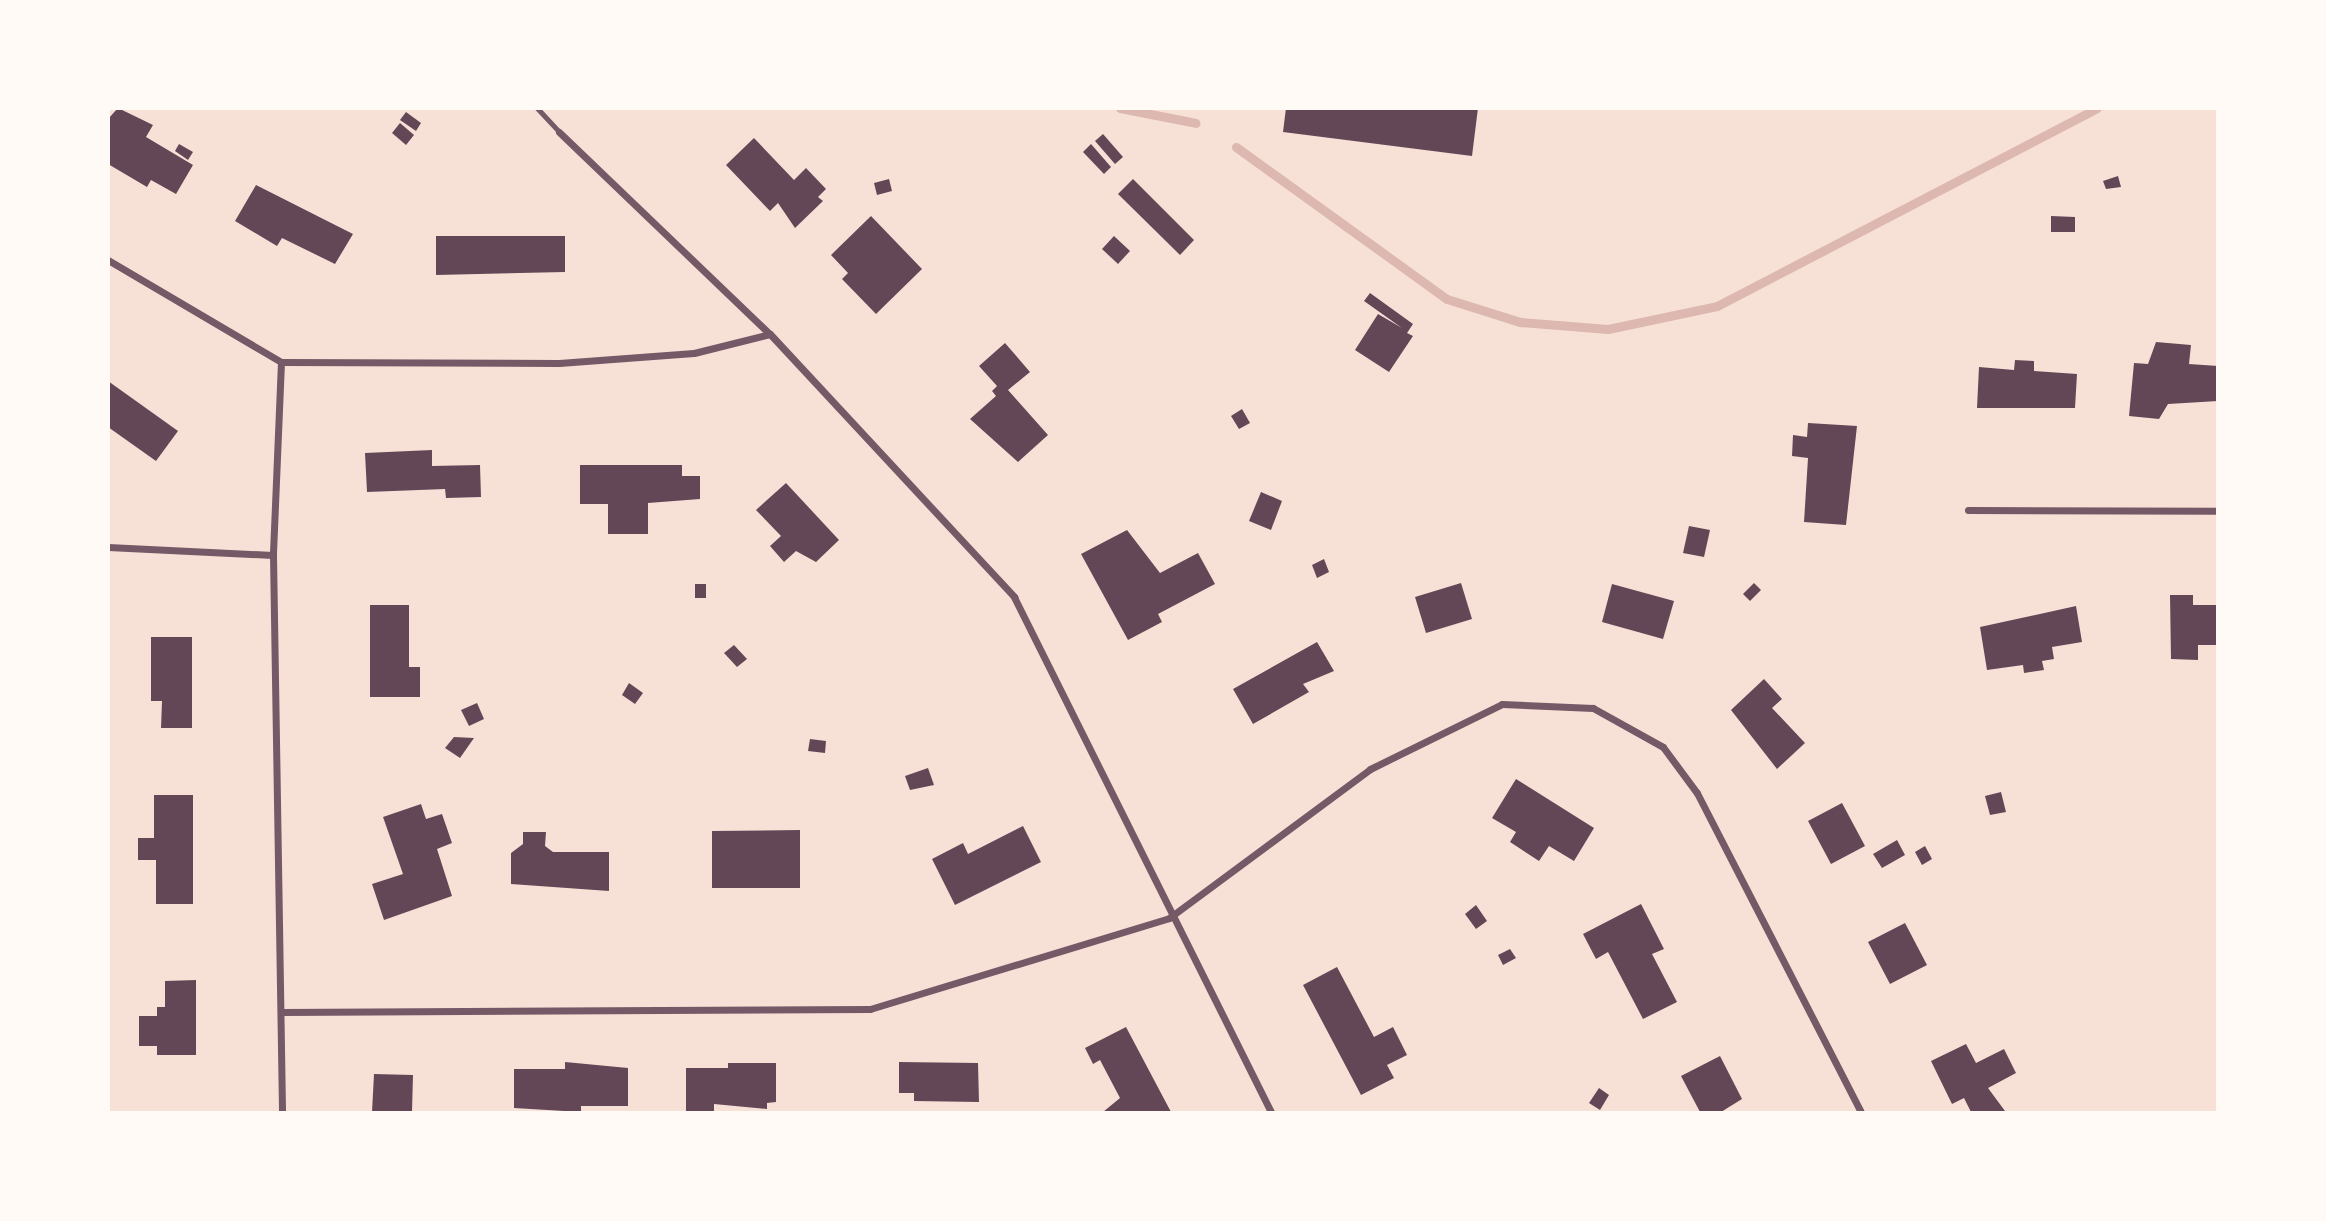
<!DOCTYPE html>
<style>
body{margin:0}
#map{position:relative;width:2326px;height:1221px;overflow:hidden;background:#f7e1d7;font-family:"Open Sans",sans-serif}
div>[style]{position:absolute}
.stream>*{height:9px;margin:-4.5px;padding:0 4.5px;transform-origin:4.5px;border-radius:4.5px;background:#dcb8b0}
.building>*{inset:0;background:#644757}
.service>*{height:5px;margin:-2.5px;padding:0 2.5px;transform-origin:2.5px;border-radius:2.5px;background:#755966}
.minor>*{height:7px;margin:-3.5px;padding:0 3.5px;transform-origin:3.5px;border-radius:3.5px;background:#755966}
span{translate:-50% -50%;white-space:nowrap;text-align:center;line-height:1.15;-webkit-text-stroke:5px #fffaf5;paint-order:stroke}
.frame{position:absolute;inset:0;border:110px solid #fffaf5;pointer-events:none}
</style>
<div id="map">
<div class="stream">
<div style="left:1120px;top:108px;width:77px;rotate:11.2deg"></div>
<div style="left:1236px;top:147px;width:260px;rotate:35.8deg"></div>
<div style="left:1447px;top:299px;width:77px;rotate:17.5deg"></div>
<div style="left:1520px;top:322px;width:88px;rotate:4.5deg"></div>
<div style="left:1608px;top:329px;width:111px;rotate:-11.9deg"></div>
<div style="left:1717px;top:306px;width:428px;rotate:-27.5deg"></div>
</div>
<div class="building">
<div style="clip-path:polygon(118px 108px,153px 125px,146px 137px,193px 165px,176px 194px,151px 180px,147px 187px,108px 164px,108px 119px)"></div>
<div style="clip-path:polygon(1286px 108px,1478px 108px,1472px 156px,1283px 132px)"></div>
<div style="clip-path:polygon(406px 112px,421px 123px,416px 131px,400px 120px)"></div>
<div style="clip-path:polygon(400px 123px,414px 135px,406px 145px,392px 133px)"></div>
<div style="clip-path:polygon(1103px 134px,1123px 157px,1115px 164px,1095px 141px)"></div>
<div style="clip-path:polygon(754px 138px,794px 180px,806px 168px,826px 189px,818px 197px,823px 201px,795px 228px,778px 203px,770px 211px,726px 165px)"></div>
<div style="clip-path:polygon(179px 144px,193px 152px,188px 160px,175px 151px)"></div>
<div style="clip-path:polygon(1091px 144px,1111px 167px,1104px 174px,1083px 152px)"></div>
<div style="clip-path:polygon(2118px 176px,2121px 187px,2106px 189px,2103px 181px)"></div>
<div style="clip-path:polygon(889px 179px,892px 191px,877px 195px,874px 183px)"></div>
<div style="clip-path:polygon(1133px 179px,1194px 240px,1180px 255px,1118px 194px)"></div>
<div style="clip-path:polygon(256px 185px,353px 234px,335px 264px,282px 238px,277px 246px,235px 221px)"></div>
<div style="clip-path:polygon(871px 216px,922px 269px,876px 314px,842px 279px,848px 273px,831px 255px)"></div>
<div style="clip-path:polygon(2051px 216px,2075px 217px,2075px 232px,2051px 232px)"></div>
<div style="clip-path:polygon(436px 236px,565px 236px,565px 272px,436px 275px)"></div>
<div style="clip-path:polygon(1114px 236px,1130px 251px,1118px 264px,1102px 249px)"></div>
<div style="clip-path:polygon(1370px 293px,1413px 324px,1407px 333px,1413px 336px,1389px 372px,1355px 350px,1378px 314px,1402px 328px,1364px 301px)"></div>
<div style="clip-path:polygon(2156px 342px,2191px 345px,2189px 364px,2218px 366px,2218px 401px,2168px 404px,2159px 419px,2129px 416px,2134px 363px,2148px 364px)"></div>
<div style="clip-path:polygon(1005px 343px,1030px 372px,1008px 390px,1048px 435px,1018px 462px,970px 419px,996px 396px,992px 391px,997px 386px,979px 366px)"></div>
<div style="clip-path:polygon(2015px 360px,2034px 361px,2034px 371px,2077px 374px,2075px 408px,1977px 408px,1979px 367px,2014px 370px)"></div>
<div style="clip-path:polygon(108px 381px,178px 431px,156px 461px,108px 427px)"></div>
<div style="clip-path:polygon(1242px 409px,1250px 423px,1239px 429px,1231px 416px)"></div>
<div style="clip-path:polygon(1808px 423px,1857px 426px,1846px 525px,1804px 522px,1808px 458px,1792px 456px,1793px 435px,1807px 437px)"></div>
<div style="clip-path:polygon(432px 450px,432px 466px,480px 465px,481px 497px,446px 498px,445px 489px,367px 492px,365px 453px)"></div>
<div style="clip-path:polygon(580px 465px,682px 465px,682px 476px,700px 476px,700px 499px,648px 503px,648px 534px,608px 534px,608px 504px,580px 504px)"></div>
<div style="clip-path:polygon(786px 483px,839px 540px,816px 562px,796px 551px,784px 562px,770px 546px,781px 536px,756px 510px)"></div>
<div style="clip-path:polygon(1261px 492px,1282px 501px,1271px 530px,1249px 521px)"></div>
<div style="clip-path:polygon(1689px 526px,1710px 530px,1704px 557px,1683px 553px)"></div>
<div style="clip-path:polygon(1127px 530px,1160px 573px,1198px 553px,1215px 584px,1158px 614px,1162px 622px,1128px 640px,1081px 554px)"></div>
<div style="clip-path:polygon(1324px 559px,1329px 572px,1317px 578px,1312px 565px)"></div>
<div style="clip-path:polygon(1461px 583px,1472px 619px,1426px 633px,1415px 597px)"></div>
<div style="clip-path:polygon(1754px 583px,1761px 590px,1750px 601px,1743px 594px)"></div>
<div style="clip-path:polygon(695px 584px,706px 584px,706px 598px,695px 598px)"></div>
<div style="clip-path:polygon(1612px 584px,1674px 601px,1663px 639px,1602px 622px)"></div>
<div style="clip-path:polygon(2170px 595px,2193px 595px,2193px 605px,2218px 605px,2218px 645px,2198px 645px,2198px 660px,2171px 659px)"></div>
<div style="clip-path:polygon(370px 605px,409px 605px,409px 667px,420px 667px,420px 697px,370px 697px)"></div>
<div style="clip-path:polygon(2076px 606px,2082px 642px,2052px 647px,2054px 659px,2042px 661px,2044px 670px,2024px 673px,2023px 665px,1987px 670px,1980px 627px)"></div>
<div style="clip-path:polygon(151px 637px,192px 637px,192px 728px,161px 728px,162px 701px,151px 701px)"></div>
<div style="clip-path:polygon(1317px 642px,1334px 671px,1303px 684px,1309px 692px,1253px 724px,1233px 689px)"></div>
<div style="clip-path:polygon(734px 645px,747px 659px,737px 667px,724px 653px)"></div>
<div style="clip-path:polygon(1764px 679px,1782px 699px,1772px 708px,1805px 743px,1777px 769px,1731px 710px)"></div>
<div style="clip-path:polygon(629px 683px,643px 693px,635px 704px,622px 695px)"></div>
<div style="clip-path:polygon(477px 703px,484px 719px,469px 726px,461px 710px)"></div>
<div style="clip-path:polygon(454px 737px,474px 738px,460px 758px,445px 748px)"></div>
<div style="clip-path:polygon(810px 739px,826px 741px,825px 753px,808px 751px)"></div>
<div style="clip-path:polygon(928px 768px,934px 785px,910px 790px,905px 776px)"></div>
<div style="clip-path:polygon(1516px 779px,1594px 828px,1574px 861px,1549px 846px,1539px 861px,1510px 842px,1516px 832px,1492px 818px)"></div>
<div style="clip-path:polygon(2001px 792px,2006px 812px,1990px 815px,1985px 796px)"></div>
<div style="clip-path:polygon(154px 795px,193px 795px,193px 904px,156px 904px,156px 860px,138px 860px,138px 838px,154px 838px)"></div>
<div style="clip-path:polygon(1842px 803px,1865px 846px,1831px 864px,1808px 821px)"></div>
<div style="clip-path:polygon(421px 804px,426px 819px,442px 814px,452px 843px,437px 849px,452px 896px,384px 920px,372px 884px,403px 874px,383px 817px)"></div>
<div style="clip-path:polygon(1023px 826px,1041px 862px,955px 905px,932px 859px,963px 843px,968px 854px)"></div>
<div style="clip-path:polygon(800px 830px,800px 888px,712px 888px,712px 831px)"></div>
<div style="clip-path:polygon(523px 832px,546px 832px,545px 846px,553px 852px,609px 852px,609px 891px,511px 884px,511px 853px,523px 844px)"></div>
<div style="clip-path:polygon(1897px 840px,1905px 855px,1882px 868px,1873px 854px)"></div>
<div style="clip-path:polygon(1925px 846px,1932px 859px,1922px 865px,1915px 852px)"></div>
<div style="clip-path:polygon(1641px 904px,1664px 949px,1652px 954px,1677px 1002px,1643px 1019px,1608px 952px,1596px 959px,1583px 934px)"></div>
<div style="clip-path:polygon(1476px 905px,1487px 921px,1476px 929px,1465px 914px)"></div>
<div style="clip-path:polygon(1905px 923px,1927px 965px,1890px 984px,1868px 942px)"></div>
<div style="clip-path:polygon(1510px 949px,1516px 958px,1503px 965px,1498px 955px)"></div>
<div style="clip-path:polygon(1337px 967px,1374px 1037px,1393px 1027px,1407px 1055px,1387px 1065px,1394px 1078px,1361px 1095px,1303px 985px)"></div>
<div style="clip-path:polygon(196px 980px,196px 1055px,157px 1055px,157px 1046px,139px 1046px,139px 1016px,157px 1016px,157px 1007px,165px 1007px,165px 981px)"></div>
<div style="clip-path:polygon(1126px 1027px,1171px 1112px,1103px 1112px,1120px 1098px,1100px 1060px,1093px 1064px,1085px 1048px)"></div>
<div style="clip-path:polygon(1966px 1044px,1976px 1063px,2004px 1049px,2016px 1073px,1988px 1088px,2005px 1111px,1971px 1112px,1964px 1098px,1952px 1104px,1931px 1061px)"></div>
<div style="clip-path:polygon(1720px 1056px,1742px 1099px,1721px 1112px,1700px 1112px,1681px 1076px)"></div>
<div style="clip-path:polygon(565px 1062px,628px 1068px,628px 1106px,581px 1106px,581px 1112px,514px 1108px,514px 1069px,565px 1069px)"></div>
<div style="clip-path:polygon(899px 1062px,978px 1063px,979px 1102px,914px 1101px,914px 1093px,899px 1093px)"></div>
<div style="clip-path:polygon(728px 1063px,776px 1063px,776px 1102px,767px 1103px,767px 1109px,714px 1104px,714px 1112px,686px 1112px,686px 1068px,728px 1068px)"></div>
<div style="clip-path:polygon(374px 1074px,413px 1075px,412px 1112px,372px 1112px)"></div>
<div style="clip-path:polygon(1599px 1088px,1609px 1095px,1600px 1110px,1589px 1103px)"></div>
</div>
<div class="service">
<div style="left:537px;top:108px;width:33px;rotate:47deg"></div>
</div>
<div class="minor">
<div style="left:559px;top:132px;width:292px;rotate:43.8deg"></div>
<div style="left:770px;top:334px;width:359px;rotate:47.1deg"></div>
<div style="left:1014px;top:597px;width:576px;rotate:63.48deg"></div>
<div style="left:108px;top:260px;width:201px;rotate:30.5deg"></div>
<div style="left:281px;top:362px;width:193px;rotate:92.4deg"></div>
<div style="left:273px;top:555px;width:557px;rotate:89.07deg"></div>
<div style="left:281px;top:362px;width:278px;rotate:0.2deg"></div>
<div style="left:559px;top:363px;width:135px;rotate:-4.2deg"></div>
<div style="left:694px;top:353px;width:78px;rotate:-14deg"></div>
<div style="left:1968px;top:510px;width:250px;rotate:0.2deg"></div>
<div style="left:108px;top:547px;width:165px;rotate:2.8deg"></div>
<div style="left:282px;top:1012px;width:588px;rotate:-0.29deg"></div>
<div style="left:870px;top:1009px;width:313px;rotate:-16.9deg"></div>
<div style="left:1169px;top:918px;width:250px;rotate:-36.5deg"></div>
<div style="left:1370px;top:769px;width:147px;rotate:-26.2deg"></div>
<div style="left:1502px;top:704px;width:91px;rotate:2.5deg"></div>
<div style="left:1593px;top:708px;width:80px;rotate:29.1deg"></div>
<div style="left:1663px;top:747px;width:57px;rotate:53.5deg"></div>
<div style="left:1697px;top:793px;width:359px;rotate:62.8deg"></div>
</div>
<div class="frame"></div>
</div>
